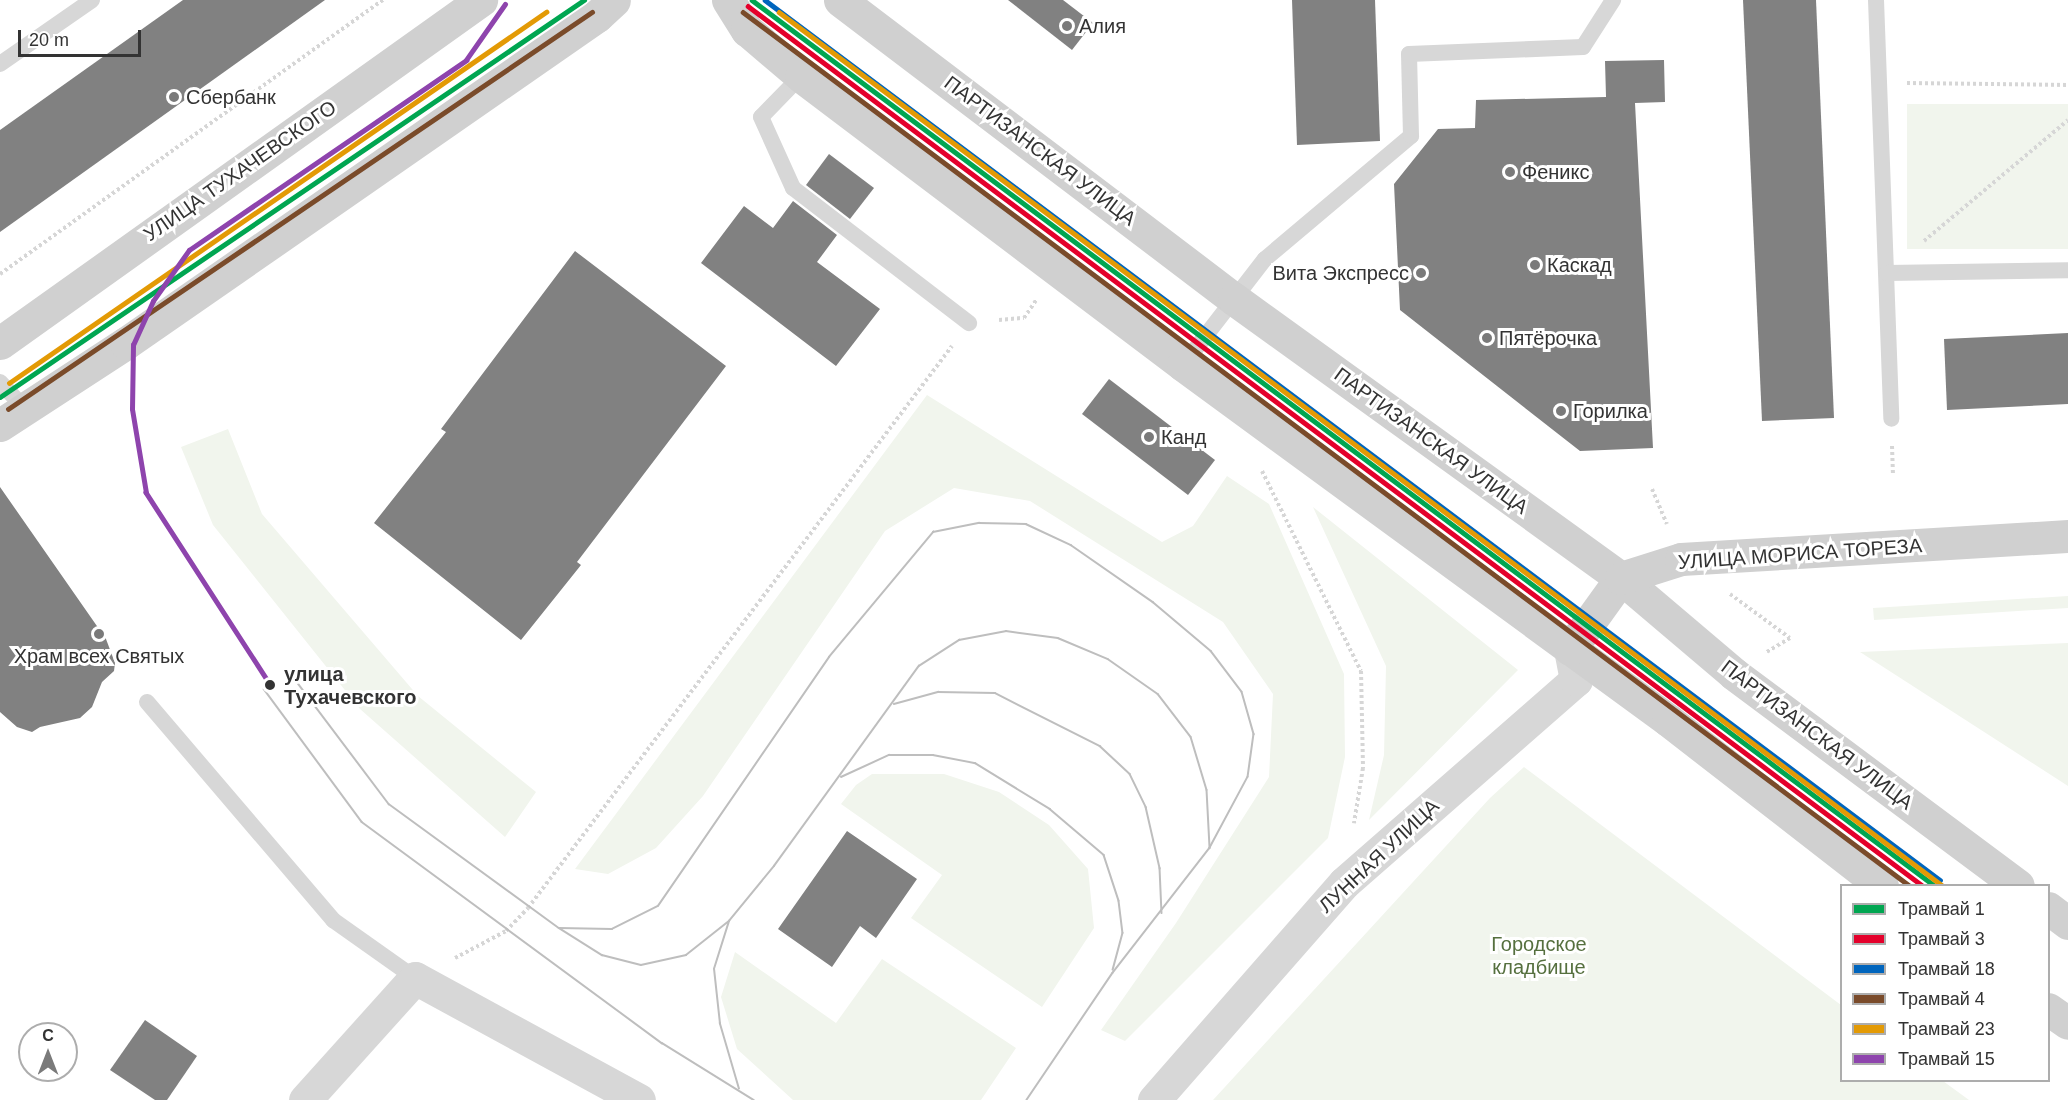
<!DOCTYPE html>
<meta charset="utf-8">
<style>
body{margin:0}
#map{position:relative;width:2068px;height:1100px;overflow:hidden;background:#fff;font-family:Helvetica,sans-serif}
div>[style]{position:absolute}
.green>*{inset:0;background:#f1f5ed}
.building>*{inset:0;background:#818181}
.path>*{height:4px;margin-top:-2px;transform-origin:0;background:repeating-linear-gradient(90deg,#d6d6d6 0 3px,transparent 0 6px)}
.lane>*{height:16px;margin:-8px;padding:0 8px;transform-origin:8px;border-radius:8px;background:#d7d7d7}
.street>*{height:33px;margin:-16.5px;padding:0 16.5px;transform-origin:16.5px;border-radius:16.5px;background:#d7d7d7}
.secondary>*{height:33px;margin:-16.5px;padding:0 16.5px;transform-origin:16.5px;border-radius:16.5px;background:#d0d0d0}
.tram>*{height:1.5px;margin:-0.75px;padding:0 0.75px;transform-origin:0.75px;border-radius:0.75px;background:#bebebe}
.tram-1>*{height:4.5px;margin:-2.25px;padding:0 2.25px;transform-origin:2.25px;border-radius:2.25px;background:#00a651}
.tram-2>*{height:4.5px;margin:-2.25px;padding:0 2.25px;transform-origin:2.25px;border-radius:2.25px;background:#e4002b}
.tram-3>*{height:4.5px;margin:-2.25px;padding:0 2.25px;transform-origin:2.25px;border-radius:2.25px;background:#0065bd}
.tram-4>*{height:4.5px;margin:-2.25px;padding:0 2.25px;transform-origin:2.25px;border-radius:2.25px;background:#7a4b2a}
.tram-5>*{height:4.5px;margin:-2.25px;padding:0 2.25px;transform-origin:2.25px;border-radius:2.25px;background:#e39a05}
.tram-6>*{height:4.5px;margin:-2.25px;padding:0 2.25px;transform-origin:2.25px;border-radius:2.25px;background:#8e44ad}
.dots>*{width:16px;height:16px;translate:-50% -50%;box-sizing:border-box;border:3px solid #fff;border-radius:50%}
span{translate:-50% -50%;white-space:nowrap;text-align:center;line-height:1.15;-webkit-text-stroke:6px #fff;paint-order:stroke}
.poi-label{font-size:20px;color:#333}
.left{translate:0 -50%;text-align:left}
.right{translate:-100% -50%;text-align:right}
.street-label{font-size:20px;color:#333}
.stop-label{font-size:20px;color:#333;font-weight:700}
.park-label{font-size:20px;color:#56703f}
.legend{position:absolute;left:1840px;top:884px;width:210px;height:198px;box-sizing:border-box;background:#fff;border:2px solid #adadad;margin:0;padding:8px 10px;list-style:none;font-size:18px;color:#333}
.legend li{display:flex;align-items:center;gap:12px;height:30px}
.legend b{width:30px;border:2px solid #adadad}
.north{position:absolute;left:18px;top:1022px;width:60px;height:60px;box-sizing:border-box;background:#fff;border:2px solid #adadad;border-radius:50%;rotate:0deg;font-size:16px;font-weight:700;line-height:24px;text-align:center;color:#333}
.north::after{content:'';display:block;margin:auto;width:21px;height:27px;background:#7a7a7a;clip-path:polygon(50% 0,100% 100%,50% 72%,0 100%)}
.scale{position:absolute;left:18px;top:30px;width:123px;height:27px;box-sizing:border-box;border:3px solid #333;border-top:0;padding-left:8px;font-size:18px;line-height:21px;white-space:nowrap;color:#333;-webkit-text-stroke:4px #fff;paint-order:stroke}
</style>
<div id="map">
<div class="green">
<div style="clip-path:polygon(1907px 104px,2068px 104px,2068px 249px,1907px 249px)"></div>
<div style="clip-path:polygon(927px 395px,1162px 542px,1193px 526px,1227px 476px,1269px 504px,1344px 674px,1345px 757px,1328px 838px,1125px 1041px,1101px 1030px,1176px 923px,1269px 777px,1273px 694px,1223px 622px,1030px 501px,954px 488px,885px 531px,703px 796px,656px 848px,608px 874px,575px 869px)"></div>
<div style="clip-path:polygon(228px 429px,262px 514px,418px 696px,536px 792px,505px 837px,360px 709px,213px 525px,181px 447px)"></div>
<div style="clip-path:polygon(1313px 507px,1518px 670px,1369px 820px,1384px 755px,1386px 666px)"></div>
<div style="clip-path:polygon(2068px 596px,2068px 608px,1874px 620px,1873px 608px)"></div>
<div style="clip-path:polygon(2068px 643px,2068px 786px,1860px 652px)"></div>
<div style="clip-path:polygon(1524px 767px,1841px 1005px,1842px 1080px,1943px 1081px,1969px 1100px,1213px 1100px,1490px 798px)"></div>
<div style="clip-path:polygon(872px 774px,944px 774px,999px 792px,1049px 825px,1088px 869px,1094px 928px,1042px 1007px,911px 918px,942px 875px,841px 804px,856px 785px)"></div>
<div style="clip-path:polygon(735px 952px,836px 1023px,882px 959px,1016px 1048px,981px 1100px,793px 1100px,737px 1049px,721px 997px)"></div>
</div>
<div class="building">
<div style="clip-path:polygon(183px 0,325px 0,0 232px,0 130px)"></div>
<div style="clip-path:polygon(1008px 0,1063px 0,1093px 23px,1072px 50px)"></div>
<div style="clip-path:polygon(1292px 0,1375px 0,1380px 141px,1297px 145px)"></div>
<div style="clip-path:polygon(1743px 0,1816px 0,1834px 418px,1762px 421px)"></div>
<div style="clip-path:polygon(1664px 60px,1665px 102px,1635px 103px,1653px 448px,1580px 451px,1400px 310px,1394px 184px,1438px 129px,1475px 128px,1476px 100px,1606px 97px,1605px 61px)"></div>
<div style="clip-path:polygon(829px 154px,874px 188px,850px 219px,806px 185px)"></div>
<div style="clip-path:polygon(793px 201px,837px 235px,817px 262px,880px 309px,836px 366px,701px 263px,744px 206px,773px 228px)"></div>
<div style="clip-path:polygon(575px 251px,726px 366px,577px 562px,581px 565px,521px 640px,374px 523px,446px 432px,441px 429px)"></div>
<div style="clip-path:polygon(2068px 333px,2068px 404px,1947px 410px,1944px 339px)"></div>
<div style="clip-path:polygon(1109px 379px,1215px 460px,1188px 495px,1082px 414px)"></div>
<div style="clip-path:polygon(0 487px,106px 639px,115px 663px,114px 671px,102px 682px,92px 707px,80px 718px,40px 727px,32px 732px,17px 727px,0 712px)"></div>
<div style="clip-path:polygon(847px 831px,917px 879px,876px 938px,860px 926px,832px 967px,778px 929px)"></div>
<div style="clip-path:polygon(145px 1020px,197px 1056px,167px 1100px,155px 1100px,110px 1070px)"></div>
</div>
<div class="path">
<div style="left:1907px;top:83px;width:161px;rotate:0.7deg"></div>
<div style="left:1924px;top:241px;width:188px;rotate:-40deg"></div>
<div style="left:0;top:274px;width:471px;rotate:-35.6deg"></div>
<div style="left:999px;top:320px;width:25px;rotate:-5deg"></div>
<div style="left:1024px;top:318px;width:22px;rotate:-56deg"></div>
<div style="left:1892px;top:446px;width:27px;rotate:88deg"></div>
<div style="left:1262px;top:471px;width:223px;rotate:63.7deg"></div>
<div style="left:1361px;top:671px;width:97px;rotate:88.8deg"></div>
<div style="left:1363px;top:768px;width:56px;rotate:99.3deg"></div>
<div style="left:1652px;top:489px;width:38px;rotate:67deg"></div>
<div style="left:1730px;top:594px;width:74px;rotate:36.3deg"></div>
<div style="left:1790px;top:638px;width:27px;rotate:149deg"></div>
<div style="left:455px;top:958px;width:58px;rotate:-27.9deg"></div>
<div style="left:506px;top:931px;width:32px;rotate:-46deg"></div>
<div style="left:528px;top:908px;width:704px;rotate:-52.97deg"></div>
</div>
<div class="lane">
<div style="left:1876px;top:0;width:419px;rotate:87.9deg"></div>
<div style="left:0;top:64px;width:112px;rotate:-34.8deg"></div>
<div style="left:801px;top:76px;width:57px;rotate:134.3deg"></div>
<div style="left:761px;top:117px;width:78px;rotate:65.7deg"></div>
<div style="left:793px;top:188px;width:222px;rotate:37.5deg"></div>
<div style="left:1887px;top:273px;width:181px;rotate:-0.9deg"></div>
<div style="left:1183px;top:365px;width:134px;rotate:-52.3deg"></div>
<div style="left:1265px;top:259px;width:191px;rotate:-40.1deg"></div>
<div style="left:1411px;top:136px;width:82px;rotate:-91.4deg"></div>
<div style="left:1409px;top:54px;width:174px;rotate:-2.3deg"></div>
<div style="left:1583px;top:47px;width:56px;rotate:-57.4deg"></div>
<div style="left:0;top:382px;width:38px;rotate:47deg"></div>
<div style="left:147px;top:702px;width:287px;rotate:49.5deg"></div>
<div style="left:333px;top:920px;width:100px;rotate:35.3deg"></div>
</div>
<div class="street">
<div style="left:305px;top:1100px;width:164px;rotate:-48deg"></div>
<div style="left:415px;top:978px;width:255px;rotate:28.6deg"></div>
<div style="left:1154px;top:1100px;width:288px;rotate:-48.8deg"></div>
<div style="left:1344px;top:883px;width:308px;rotate:-41.2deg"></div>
<div style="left:1576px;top:680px;width:32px;rotate:-101deg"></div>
</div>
<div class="secondary">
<div style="left:728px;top:0;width:36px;rotate:58deg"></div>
<div style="left:747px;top:30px;width:71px;rotate:40.4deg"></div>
<div style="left:801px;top:76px;width:479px;rotate:37.1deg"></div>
<div style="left:1183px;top:365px;width:601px;rotate:36.2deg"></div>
<div style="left:1668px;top:720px;width:271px;rotate:37.8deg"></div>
<div style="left:840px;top:0;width:495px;rotate:37.2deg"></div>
<div style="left:1234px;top:299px;width:477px;rotate:35.8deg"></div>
<div style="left:1621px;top:578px;width:148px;rotate:40.3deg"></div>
<div style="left:1734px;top:674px;width:354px;rotate:36.7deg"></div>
<div style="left:0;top:343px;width:591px;rotate:-35.49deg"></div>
<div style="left:0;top:425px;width:150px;rotate:-33.1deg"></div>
<div style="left:126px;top:343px;width:573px;rotate:-34.77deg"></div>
<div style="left:597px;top:16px;width:23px;rotate:-43deg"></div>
<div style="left:1570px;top:649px;width:87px;rotate:-54.3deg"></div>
<div style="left:1621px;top:578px;width:63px;rotate:-17.6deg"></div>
<div style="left:1681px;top:559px;width:388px;rotate:-3.4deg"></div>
<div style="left:2048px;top:908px;width:25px;rotate:37deg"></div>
<div style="left:2048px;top:1009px;width:24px;rotate:35deg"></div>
</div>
<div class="tram">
<div style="left:291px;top:674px;width:163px;rotate:53deg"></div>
<div style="left:389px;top:804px;width:210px;rotate:36.1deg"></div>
<div style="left:559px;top:928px;width:53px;rotate:1.1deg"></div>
<div style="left:612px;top:929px;width:51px;rotate:-26.6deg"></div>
<div style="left:658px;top:906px;width:302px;rotate:-55.5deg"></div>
<div style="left:829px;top:657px;width:163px;rotate:-50.2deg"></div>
<div style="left:933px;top:532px;width:47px;rotate:-11.1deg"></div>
<div style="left:979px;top:523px;width:47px;rotate:1.2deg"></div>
<div style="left:1026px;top:524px;width:50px;rotate:25deg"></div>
<div style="left:1071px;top:545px;width:100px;rotate:34.8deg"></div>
<div style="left:1153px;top:602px;width:76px;rotate:40.2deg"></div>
<div style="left:1211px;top:651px;width:51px;rotate:52.9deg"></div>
<div style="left:1242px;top:692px;width:44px;rotate:74.1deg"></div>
<div style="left:1254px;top:734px;width:43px;rotate:97.9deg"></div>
<div style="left:1248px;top:777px;width:81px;rotate:118.2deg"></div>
<div style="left:1210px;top:848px;width:158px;rotate:127.8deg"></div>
<div style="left:1113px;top:973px;width:153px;rotate:124.1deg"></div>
<div style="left:264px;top:689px;width:165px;rotate:53.6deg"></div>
<div style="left:362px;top:822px;width:373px;rotate:36.4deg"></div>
<div style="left:662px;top:1043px;width:108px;rotate:31.8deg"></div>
<div style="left:894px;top:704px;width:46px;rotate:-15.3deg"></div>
<div style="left:938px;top:692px;width:57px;rotate:1deg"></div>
<div style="left:995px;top:693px;width:118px;rotate:26.8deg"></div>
<div style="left:1100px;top:746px;width:41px;rotate:43deg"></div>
<div style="left:1130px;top:774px;width:37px;rotate:64deg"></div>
<div style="left:1146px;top:807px;width:63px;rotate:77.1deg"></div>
<div style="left:1160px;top:868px;width:45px;rotate:87.5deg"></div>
<div style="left:841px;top:777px;width:53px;rotate:-24.6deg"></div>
<div style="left:889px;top:755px;width:44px"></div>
<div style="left:933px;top:755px;width:43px;rotate:10.8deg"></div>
<div style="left:975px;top:763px;width:88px;rotate:31.5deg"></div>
<div style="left:1050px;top:809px;width:71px;rotate:40.4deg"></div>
<div style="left:1104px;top:855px;width:48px;rotate:71.9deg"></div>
<div style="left:1119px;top:901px;width:32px;rotate:83deg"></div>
<div style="left:1123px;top:933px;width:38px;rotate:105deg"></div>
<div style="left:559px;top:928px;width:51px;rotate:32.1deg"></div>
<div style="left:602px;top:955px;width:40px;rotate:14.4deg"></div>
<div style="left:641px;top:965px;width:46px;rotate:-12.5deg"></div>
<div style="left:686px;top:955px;width:55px;rotate:-38.3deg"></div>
<div style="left:739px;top:1089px;width:68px;rotate:-106.3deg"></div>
<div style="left:720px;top:1024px;width:55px;rotate:-96.2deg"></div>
<div style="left:714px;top:969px;width:50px;rotate:-72.6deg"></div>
<div style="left:729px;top:921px;width:71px;rotate:-50.7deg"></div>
<div style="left:774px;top:866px;width:247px;rotate:-54.1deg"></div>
<div style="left:919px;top:666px;width:48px;rotate:-33deg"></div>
<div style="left:959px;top:640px;width:48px;rotate:-10.8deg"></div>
<div style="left:1006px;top:631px;width:52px;rotate:7.7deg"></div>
<div style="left:1058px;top:638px;width:54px;rotate:22.8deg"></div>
<div style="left:1108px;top:659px;width:61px;rotate:35deg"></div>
<div style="left:1158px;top:694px;width:54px;rotate:52.5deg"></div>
<div style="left:1191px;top:737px;width:55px;rotate:73.2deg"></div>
<div style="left:1207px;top:790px;width:58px;rotate:87deg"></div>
</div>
<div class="tram-1">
<div style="left:752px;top:0;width:1478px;rotate:36.83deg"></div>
<div style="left:0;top:397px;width:706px;rotate:-34.21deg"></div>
</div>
<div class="tram-2">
<div style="left:748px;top:6px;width:1468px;rotate:36.83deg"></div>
</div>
<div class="tram-3">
<div style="left:765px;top:0;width:1468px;rotate:36.83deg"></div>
</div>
<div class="tram-4">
<div style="left:743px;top:12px;width:1458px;rotate:36.83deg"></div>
<div style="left:8px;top:409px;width:706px;rotate:-34.21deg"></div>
</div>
<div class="tram-5">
<div style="left:779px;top:12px;width:1456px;rotate:36.9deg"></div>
<div style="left:9px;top:383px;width:653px;rotate:-34.64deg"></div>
</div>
<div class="tram-6">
<div style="left:270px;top:685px;width:229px;rotate:-122.9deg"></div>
<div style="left:146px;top:493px;width:85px;rotate:-99.5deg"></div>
<div style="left:132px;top:409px;width:64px;rotate:-89.1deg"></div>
<div style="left:133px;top:345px;width:48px;rotate:-65.6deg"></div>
<div style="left:153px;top:301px;width:62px;rotate:-54.8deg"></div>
<div style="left:189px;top:250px;width:336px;rotate:-34.4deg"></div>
<div style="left:466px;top:60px;width:68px;rotate:-55.1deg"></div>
</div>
<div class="dots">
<div style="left:1067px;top:26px;background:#7a7a7a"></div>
<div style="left:174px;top:97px;background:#7a7a7a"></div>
<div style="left:1510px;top:172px;background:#7a7a7a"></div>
<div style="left:1535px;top:265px;background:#7a7a7a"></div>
<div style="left:1421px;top:273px;background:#7a7a7a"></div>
<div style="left:1487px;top:338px;background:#7a7a7a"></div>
<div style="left:1561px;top:411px;background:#7a7a7a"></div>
<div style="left:1149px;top:437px;background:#7a7a7a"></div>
<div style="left:99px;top:634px;background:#7a7a7a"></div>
<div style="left:270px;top:685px;background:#333"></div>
</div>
<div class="poi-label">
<span class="left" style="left:1079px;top:26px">Алия</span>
<span class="left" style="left:186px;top:97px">Сбербанк</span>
<span class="left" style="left:1522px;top:172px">Феникс</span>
<span class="left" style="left:1547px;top:265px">Каскад</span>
<span class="right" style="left:1409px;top:273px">Вита Экспресс</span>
<span class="left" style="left:1499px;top:338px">Пятёрочка</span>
<span class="left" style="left:1573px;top:411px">Горилка</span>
<span class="left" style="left:1161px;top:437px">Канд</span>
<span style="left:99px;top:656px">Храм всех Святых</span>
</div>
<div class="street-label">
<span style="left:1040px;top:151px;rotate:37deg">ПАРТИЗАНСКАЯ УЛИЦА</span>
<span style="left:240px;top:171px;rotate:-35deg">УЛИЦА ТУХАЧЕВСКОГО</span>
<span style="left:1431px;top:441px;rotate:36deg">ПАРТИЗАНСКАЯ УЛИЦА</span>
<span style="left:1800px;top:554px;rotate:-4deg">УЛИЦА МОРИСА ТОРЕЗА</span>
<span style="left:1817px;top:735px;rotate:37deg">ПАРТИЗАНСКАЯ УЛИЦА</span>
<span style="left:1379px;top:856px;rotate:-43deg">ЛУННАЯ УЛИЦА</span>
</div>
<div class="stop-label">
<span class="left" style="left:284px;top:686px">улица<br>Тухачевского</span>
</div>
<div class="park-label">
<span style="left:1539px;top:956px">Городское<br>кладбище</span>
</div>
<ul class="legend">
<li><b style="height:8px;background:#00a651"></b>Трамвай 1</li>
<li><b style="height:8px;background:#e4002b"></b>Трамвай 3</li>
<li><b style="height:8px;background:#0065bd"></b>Трамвай 18</li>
<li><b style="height:8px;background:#7a4b2a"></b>Трамвай 4</li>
<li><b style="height:8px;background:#e39a05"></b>Трамвай 23</li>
<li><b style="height:8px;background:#8e44ad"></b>Трамвай 15</li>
</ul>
<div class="north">С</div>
<div class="scale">20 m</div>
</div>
